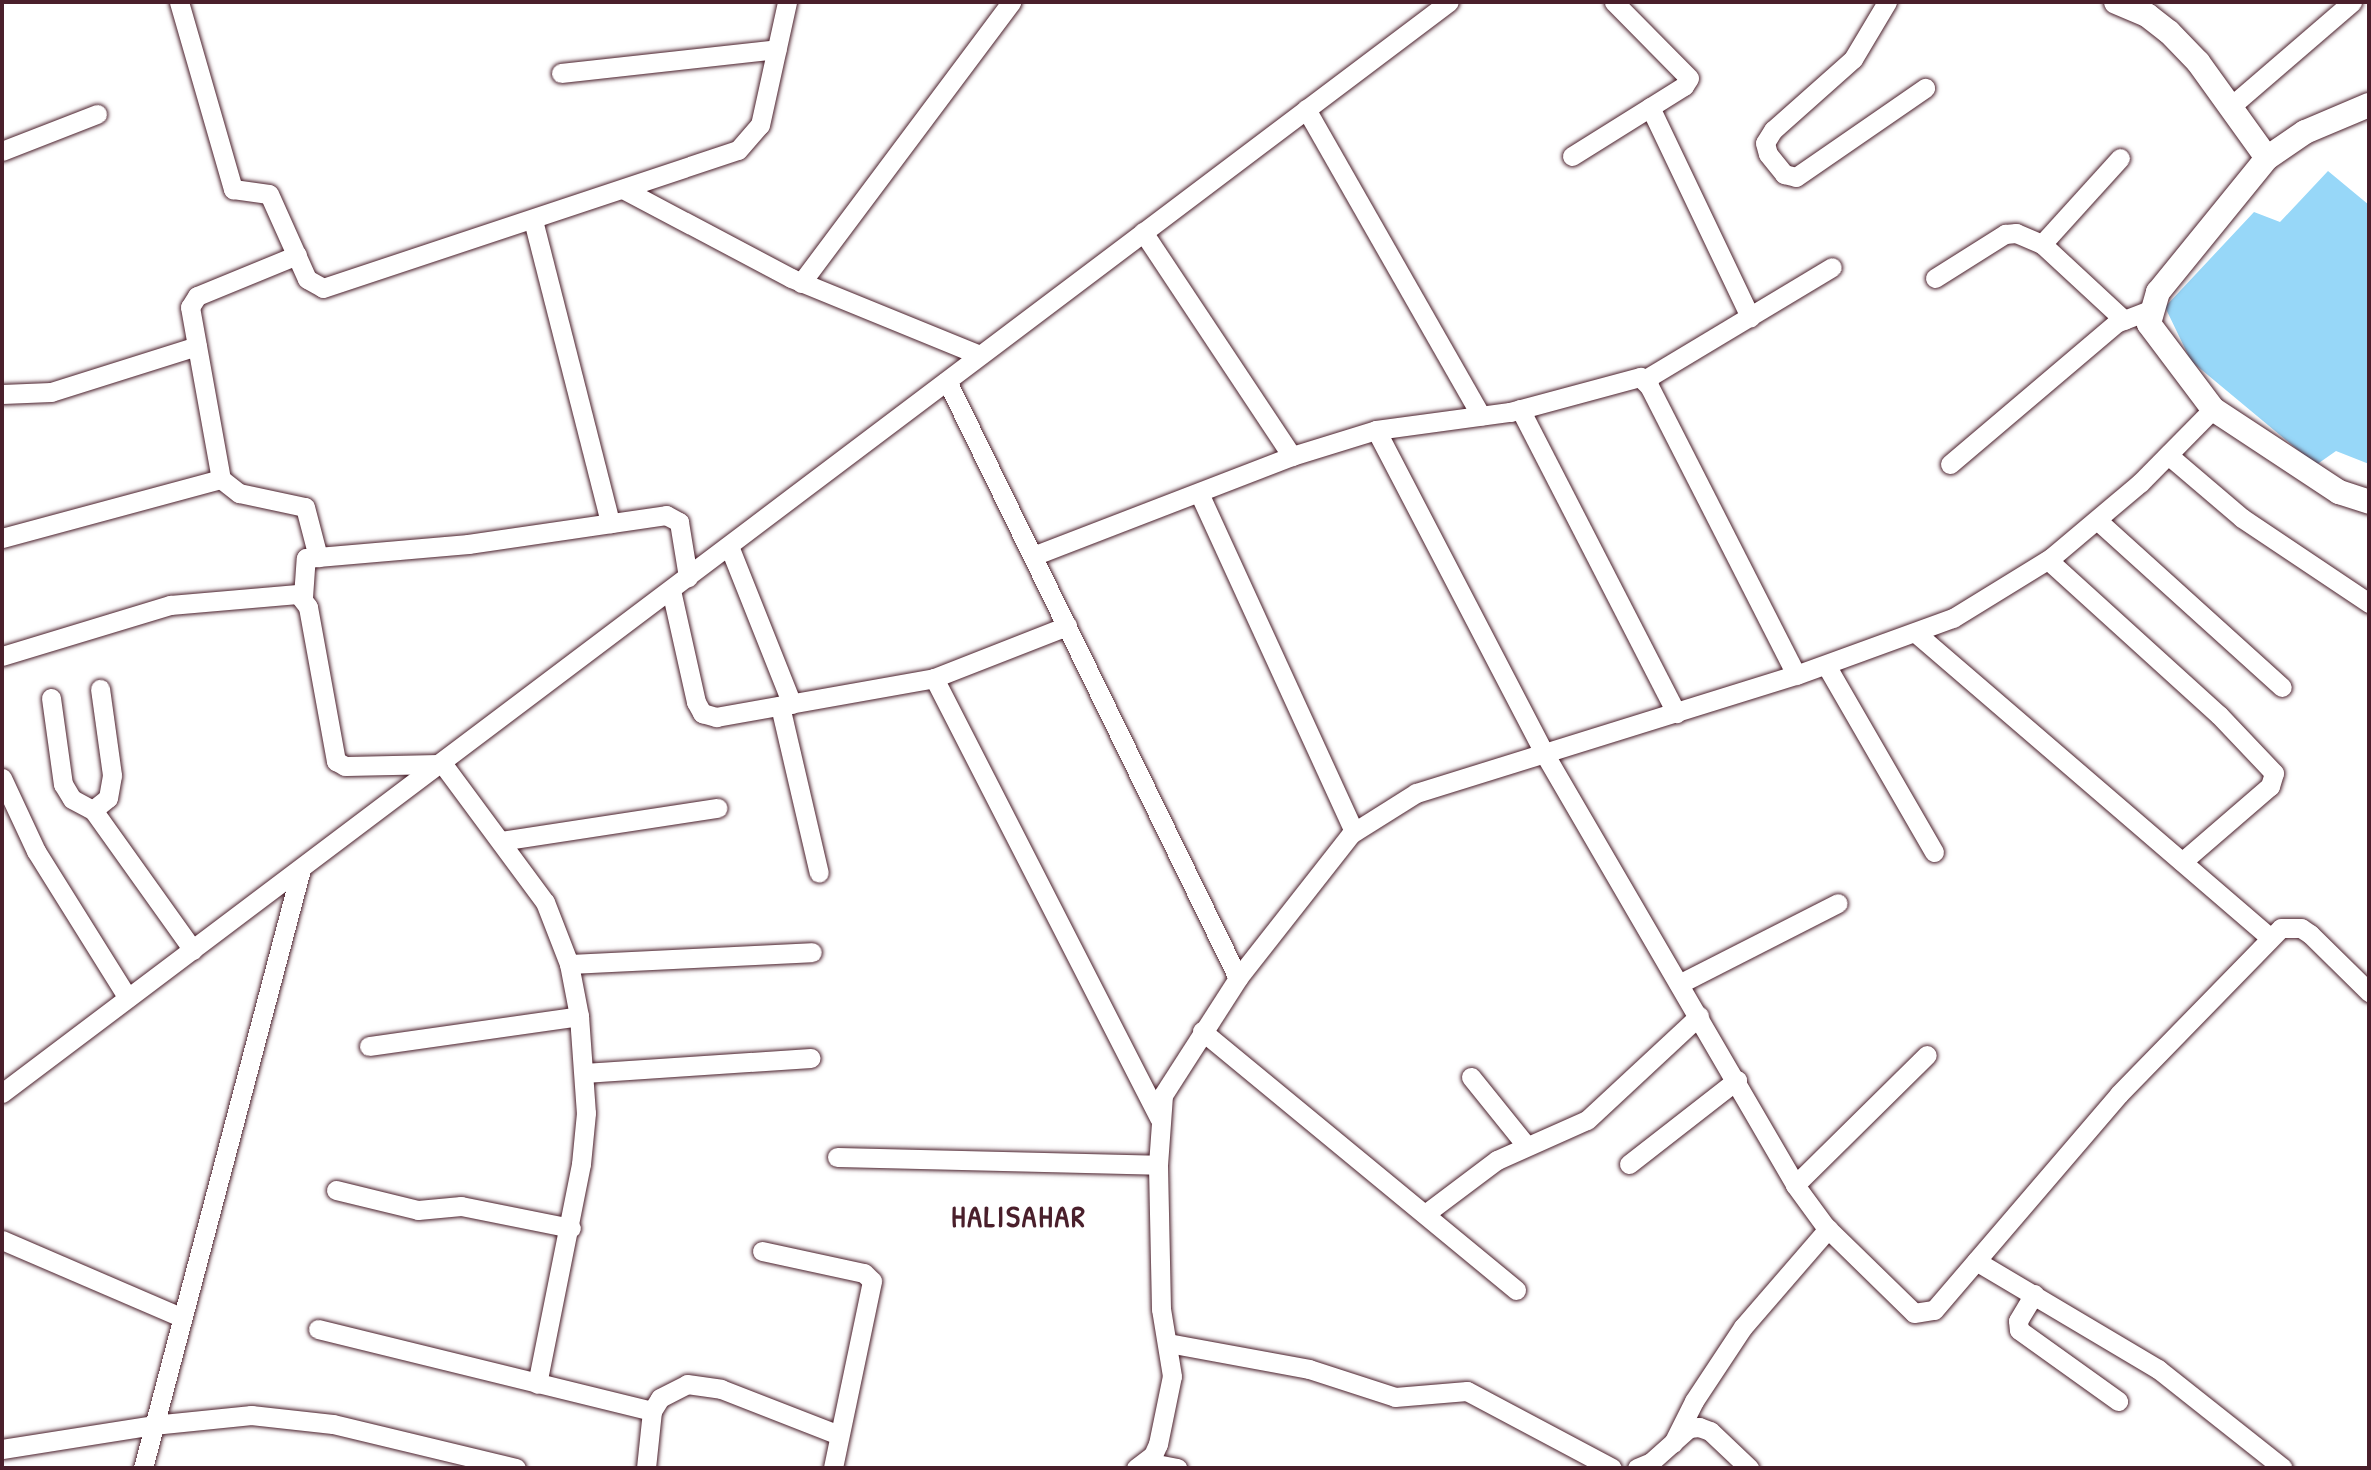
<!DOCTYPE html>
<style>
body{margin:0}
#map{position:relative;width:2371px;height:1470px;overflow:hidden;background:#fff;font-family:"Patrick Hand",sans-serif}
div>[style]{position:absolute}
.water>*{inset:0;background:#97d7f8}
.roads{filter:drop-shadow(0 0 2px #4a1f2b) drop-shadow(0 0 2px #4a1f2b)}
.minor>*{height:19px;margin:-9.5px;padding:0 9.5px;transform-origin:9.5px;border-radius:9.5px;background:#fff}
.tertiary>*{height:24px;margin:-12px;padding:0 12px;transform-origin:12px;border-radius:12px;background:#fff}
span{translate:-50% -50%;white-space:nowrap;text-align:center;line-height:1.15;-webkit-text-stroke:5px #fff;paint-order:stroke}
.district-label{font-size:30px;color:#4a1f2b;font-weight:700;letter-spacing:2px}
.frame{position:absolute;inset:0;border:4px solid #4a1f2b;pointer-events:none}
</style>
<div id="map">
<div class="water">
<div style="clip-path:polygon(2328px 171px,2369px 205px,2369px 464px,2336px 451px,2316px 465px,2191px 361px,2165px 307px,2254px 212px,2280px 222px)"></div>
</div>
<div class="roads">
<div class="minor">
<div style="left:179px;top:2px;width:195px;rotate:73.9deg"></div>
<div style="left:233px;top:189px;width:36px;rotate:8deg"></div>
<div style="left:269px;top:194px;width:93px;rotate:65.9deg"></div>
<div style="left:307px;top:279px;width:18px;rotate:29deg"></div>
<div style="left:323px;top:288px;width:437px;rotate:-18.4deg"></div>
<div style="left:738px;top:150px;width:33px;rotate:-49deg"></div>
<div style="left:760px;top:125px;width:126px;rotate:-77.6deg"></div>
<div style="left:1887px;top:2px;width:66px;rotate:120.8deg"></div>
<div style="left:1853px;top:59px;width:107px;rotate:138.4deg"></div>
<div style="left:1773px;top:130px;width:15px;rotate:122deg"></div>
<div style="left:1765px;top:143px;width:11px;rotate:75deg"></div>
<div style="left:1768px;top:154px;width:26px;rotate:51deg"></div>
<div style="left:1784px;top:174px;width:12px;rotate:14deg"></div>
<div style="left:1796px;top:177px;width:157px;rotate:-34.6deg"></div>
<div style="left:561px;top:73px;width:217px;rotate:-6.3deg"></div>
<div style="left:1650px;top:107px;width:233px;rotate:64.5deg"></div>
<div style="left:2230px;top:107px;width:161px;rotate:-40.7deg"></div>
<div style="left:1306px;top:109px;width:353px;rotate:60.3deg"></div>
<div style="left:2px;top:151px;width:102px;rotate:-21.3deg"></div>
<div style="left:1572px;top:156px;width:132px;rotate:-32deg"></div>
<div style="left:1684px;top:86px;width:9px;rotate:-58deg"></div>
<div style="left:1689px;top:78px;width:107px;rotate:-134.6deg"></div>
<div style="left:623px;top:189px;width:190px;rotate:27.9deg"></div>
<div style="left:791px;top:278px;width:204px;rotate:22.2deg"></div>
<div style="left:533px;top:220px;width:313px;rotate:75.7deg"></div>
<div style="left:1143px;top:232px;width:269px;rotate:56.4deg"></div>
<div style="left:2042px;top:244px;width:116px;rotate:-47.8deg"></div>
<div style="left:297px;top:255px;width:108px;rotate:157.7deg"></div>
<div style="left:197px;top:296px;width:13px;rotate:122deg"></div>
<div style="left:190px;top:307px;width:175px;rotate:79.8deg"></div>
<div style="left:221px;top:479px;width:23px;rotate:38deg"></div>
<div style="left:239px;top:493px;width:67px;rotate:12deg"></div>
<div style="left:305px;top:507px;width:52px;rotate:75.4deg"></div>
<div style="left:1935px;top:278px;width:83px;rotate:-32.2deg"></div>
<div style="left:2005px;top:234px;width:11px;rotate:-5deg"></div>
<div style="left:2016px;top:233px;width:28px;rotate:23deg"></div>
<div style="left:2042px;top:244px;width:112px;rotate:42.8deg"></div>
<div style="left:801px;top:283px;width:351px;rotate:-53.2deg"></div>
<div style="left:1644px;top:380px;width:219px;rotate:-31deg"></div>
<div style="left:947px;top:381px;width:664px;rotate:64.01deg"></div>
<div style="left:2px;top:394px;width:49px;rotate:-2.3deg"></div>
<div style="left:51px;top:392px;width:153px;rotate:-17.5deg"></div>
<div style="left:1520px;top:409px;width:342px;rotate:62.8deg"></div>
<div style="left:1376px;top:430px;width:364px;rotate:62.5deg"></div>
<div style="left:1544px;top:753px;width:500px;rotate:59.8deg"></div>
<div style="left:1795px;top:1185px;width:51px;rotate:53.8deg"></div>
<div style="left:1825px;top:1226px;width:124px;rotate:44.3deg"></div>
<div style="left:1914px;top:1313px;width:20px;rotate:-9deg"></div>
<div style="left:1934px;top:1310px;width:284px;rotate:-49.4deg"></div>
<div style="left:2119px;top:1094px;width:232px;rotate:-45.7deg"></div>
<div style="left:2281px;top:928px;width:20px"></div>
<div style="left:2301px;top:928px;width:11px;rotate:34deg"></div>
<div style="left:2310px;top:934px;width:83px;rotate:44.5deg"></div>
<div style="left:2168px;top:455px;width:97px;rotate:40.4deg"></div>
<div style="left:2242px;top:518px;width:153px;rotate:33.8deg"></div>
<div style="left:1950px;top:464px;width:218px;rotate:-40.3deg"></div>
<div style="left:2116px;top:323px;width:36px;rotate:-21deg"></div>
<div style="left:1199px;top:493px;width:372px;rotate:65.4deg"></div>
<div style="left:2097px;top:520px;width:249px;rotate:42.1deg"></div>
<div style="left:2px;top:538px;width:227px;rotate:-15.1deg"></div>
<div style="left:729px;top:546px;width:170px;rotate:68.3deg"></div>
<div style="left:1033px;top:556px;width:278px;rotate:-21.1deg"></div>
<div style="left:1292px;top:456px;width:88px;rotate:-17.2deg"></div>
<div style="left:1376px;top:430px;width:135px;rotate:-7.7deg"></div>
<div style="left:1510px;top:412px;width:135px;rotate:-15.1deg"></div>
<div style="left:1640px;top:377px;width:13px;rotate:45deg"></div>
<div style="left:1649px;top:386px;width:324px;rotate:63deg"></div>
<div style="left:2048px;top:560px;width:231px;rotate:42.2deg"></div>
<div style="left:2219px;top:715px;width:80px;rotate:46.5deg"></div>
<div style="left:2274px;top:773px;width:14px;rotate:107deg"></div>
<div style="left:2270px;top:786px;width:116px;rotate:139.2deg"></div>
<div style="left:671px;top:590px;width:115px;rotate:77.4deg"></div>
<div style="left:696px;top:702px;width:13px;rotate:61deg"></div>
<div style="left:702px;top:713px;width:15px;rotate:16deg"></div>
<div style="left:716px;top:717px;width:221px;rotate:-10.1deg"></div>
<div style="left:934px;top:678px;width:143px;rotate:-21.4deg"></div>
<div style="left:303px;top:597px;width:39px;rotate:-86deg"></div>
<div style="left:306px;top:558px;width:163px;rotate:-4.9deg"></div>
<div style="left:468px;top:544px;width:200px;rotate:-8.3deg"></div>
<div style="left:666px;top:515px;width:15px;rotate:28deg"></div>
<div style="left:679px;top:522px;width:56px;rotate:80.7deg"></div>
<div style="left:1917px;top:634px;width:464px;rotate:40.7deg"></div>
<div style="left:2px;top:656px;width:176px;rotate:-16.9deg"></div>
<div style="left:170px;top:605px;width:128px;rotate:-4.9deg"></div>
<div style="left:298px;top:594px;width:16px;rotate:52deg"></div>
<div style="left:308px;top:607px;width:157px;rotate:79.7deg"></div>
<div style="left:336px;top:761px;width:10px;rotate:29deg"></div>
<div style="left:345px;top:766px;width:95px;rotate:-1.2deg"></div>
<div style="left:1826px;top:665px;width:216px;rotate:60deg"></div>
<div style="left:934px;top:678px;width:494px;rotate:62.9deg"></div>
<div style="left:51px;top:698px;width:87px;rotate:82.1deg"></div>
<div style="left:63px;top:784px;width:17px;rotate:59deg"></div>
<div style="left:72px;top:799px;width:24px;rotate:28deg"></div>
<div style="left:93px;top:810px;width:172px;rotate:54.5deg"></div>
<div style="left:780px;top:706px;width:171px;rotate:76.9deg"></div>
<div style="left:442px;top:763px;width:173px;rotate:53.5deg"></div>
<div style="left:545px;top:902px;width:66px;rotate:68.8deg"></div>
<div style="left:569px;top:964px;width:53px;rotate:79.1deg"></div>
<div style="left:579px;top:1016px;width:97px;rotate:85.9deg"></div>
<div style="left:586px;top:1113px;width:51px;rotate:95.6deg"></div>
<div style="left:581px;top:1164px;width:224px;rotate:101.3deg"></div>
<div style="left:2px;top:778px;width:81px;rotate:65deg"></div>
<div style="left:36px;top:851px;width:173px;rotate:58deg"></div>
<div style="left:93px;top:810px;width:19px;rotate:-39deg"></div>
<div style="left:108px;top:798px;width:23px;rotate:-80deg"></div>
<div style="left:112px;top:775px;width:87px;rotate:-97.9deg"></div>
<div style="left:501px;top:841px;width:219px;rotate:-8.7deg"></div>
<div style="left:569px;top:964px;width:243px;rotate:-2.8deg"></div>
<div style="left:1679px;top:984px;width:178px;rotate:-27deg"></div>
<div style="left:1202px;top:1031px;width:407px;rotate:39.5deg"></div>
<div style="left:369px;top:1046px;width:212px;rotate:-8.1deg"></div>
<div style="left:584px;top:1073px;width:227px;rotate:-3.8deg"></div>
<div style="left:1471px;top:1077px;width:86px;rotate:51.1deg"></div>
<div style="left:2px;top:1093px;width:1812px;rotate:-37.02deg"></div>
<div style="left:837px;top:1157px;width:321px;rotate:1.4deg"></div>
<div style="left:1629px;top:1164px;width:137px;rotate:-37.9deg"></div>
<div style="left:1795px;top:1185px;width:185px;rotate:-44.6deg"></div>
<div style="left:336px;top:1190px;width:84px;rotate:13.7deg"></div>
<div style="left:418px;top:1210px;width:43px;rotate:-5.3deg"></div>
<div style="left:461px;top:1206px;width:112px;rotate:11.3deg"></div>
<div style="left:1425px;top:1214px;width:90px;rotate:-36.9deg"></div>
<div style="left:1497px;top:1160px;width:98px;rotate:-24deg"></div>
<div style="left:1587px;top:1120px;width:153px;rotate:-42.9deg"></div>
<div style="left:2px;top:1240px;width:195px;rotate:23.3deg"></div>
<div style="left:762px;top:1251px;width:104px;rotate:12.2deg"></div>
<div style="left:864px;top:1273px;width:11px;rotate:45deg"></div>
<div style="left:872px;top:1281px;width:191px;rotate:101.8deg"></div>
<div style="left:1976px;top:1261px;width:212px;rotate:30.7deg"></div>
<div style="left:2158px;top:1369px;width:159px;rotate:38.4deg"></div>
<div style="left:2034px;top:1294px;width:31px;rotate:121deg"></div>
<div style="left:2018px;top:1321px;width:9px;rotate:84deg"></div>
<div style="left:2019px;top:1330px;width:122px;rotate:35.6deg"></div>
<div style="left:318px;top:1329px;width:344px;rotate:13.8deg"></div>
<div style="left:1168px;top:1343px;width:143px;rotate:10.4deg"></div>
<div style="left:1309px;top:1369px;width:90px;rotate:18deg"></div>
<div style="left:1395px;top:1397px;width:72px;rotate:-4.8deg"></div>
<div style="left:1467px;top:1391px;width:164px;rotate:28deg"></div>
<div style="left:1673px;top:1443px;width:47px;rotate:-63.4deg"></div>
<div style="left:1694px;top:1401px;width:89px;rotate:-56.5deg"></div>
<div style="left:1743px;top:1327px;width:130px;rotate:-49.1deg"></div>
<div style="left:2px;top:1449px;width:153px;rotate:-9deg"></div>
<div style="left:153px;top:1425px;width:99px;rotate:-5.8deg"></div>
<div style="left:251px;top:1415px;width:82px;rotate:6.3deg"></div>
<div style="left:333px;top:1424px;width:188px;rotate:13.5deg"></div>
<div style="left:1146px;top:1462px;width:32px;rotate:11deg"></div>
<div style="left:143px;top:1468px;width:619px;rotate:-75.22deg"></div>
<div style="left:646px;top:1468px;width:57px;rotate:-84deg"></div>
<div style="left:652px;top:1411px;width:15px;rotate:-58deg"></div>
<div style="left:660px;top:1398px;width:30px;rotate:-27deg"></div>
<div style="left:687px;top:1384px;width:34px;rotate:8deg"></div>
<div style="left:721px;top:1389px;width:127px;rotate:21.3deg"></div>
<div style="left:1136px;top:1468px;width:21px;rotate:-37deg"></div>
<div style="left:1153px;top:1455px;width:12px;rotate:-66deg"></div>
<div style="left:1158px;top:1444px;width:69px;rotate:-78.4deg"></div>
<div style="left:1172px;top:1376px;width:68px;rotate:-99.3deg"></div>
<div style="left:1161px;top:1309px;width:144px;rotate:-91.2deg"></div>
<div style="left:1158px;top:1165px;width:70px;rotate:-85.9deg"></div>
<div style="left:1163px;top:1095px;width:139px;rotate:-57.3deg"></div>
<div style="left:1238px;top:978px;width:183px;rotate:-51.9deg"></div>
<div style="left:1351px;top:834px;width:77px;rotate:-32.2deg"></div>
<div style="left:1416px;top:793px;width:398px;rotate:-17.3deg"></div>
<div style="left:1796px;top:675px;width:167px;rotate:-20deg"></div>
<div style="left:1953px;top:618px;width:116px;rotate:-31.6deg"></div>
<div style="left:2052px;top:557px;width:115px;rotate:-40.1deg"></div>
<div style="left:2140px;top:483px;width:104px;rotate:-45.4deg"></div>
<div style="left:1637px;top:1468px;width:15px;rotate:-23deg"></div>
<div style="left:1651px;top:1462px;width:51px;rotate:-41.8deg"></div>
<div style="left:1689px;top:1428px;width:10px;rotate:-6deg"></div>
<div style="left:1699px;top:1427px;width:12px;rotate:20deg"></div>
<div style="left:1710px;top:1431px;width:54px;rotate:43.5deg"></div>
</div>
<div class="tertiary">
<div style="left:2116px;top:2px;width:34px;rotate:23deg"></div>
<div style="left:2147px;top:15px;width:28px;rotate:38deg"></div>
<div style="left:2169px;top:32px;width:42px;rotate:46deg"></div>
<div style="left:2198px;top:62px;width:118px;rotate:54.3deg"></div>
<div style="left:2267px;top:158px;width:173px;rotate:129.1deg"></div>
<div style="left:2158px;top:292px;width:33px;rotate:106deg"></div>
<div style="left:2149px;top:324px;width:106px;rotate:53deg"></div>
<div style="left:2213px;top:409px;width:151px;rotate:33.4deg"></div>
<div style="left:2339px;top:492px;width:32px;rotate:18deg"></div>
<div style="left:2267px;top:158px;width:46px;rotate:-34.4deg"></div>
<div style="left:2305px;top:132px;width:69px;rotate:-22.9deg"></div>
</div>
</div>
<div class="district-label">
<span style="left:1019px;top:1216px">HALISAHAR</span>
</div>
<div class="frame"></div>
</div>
